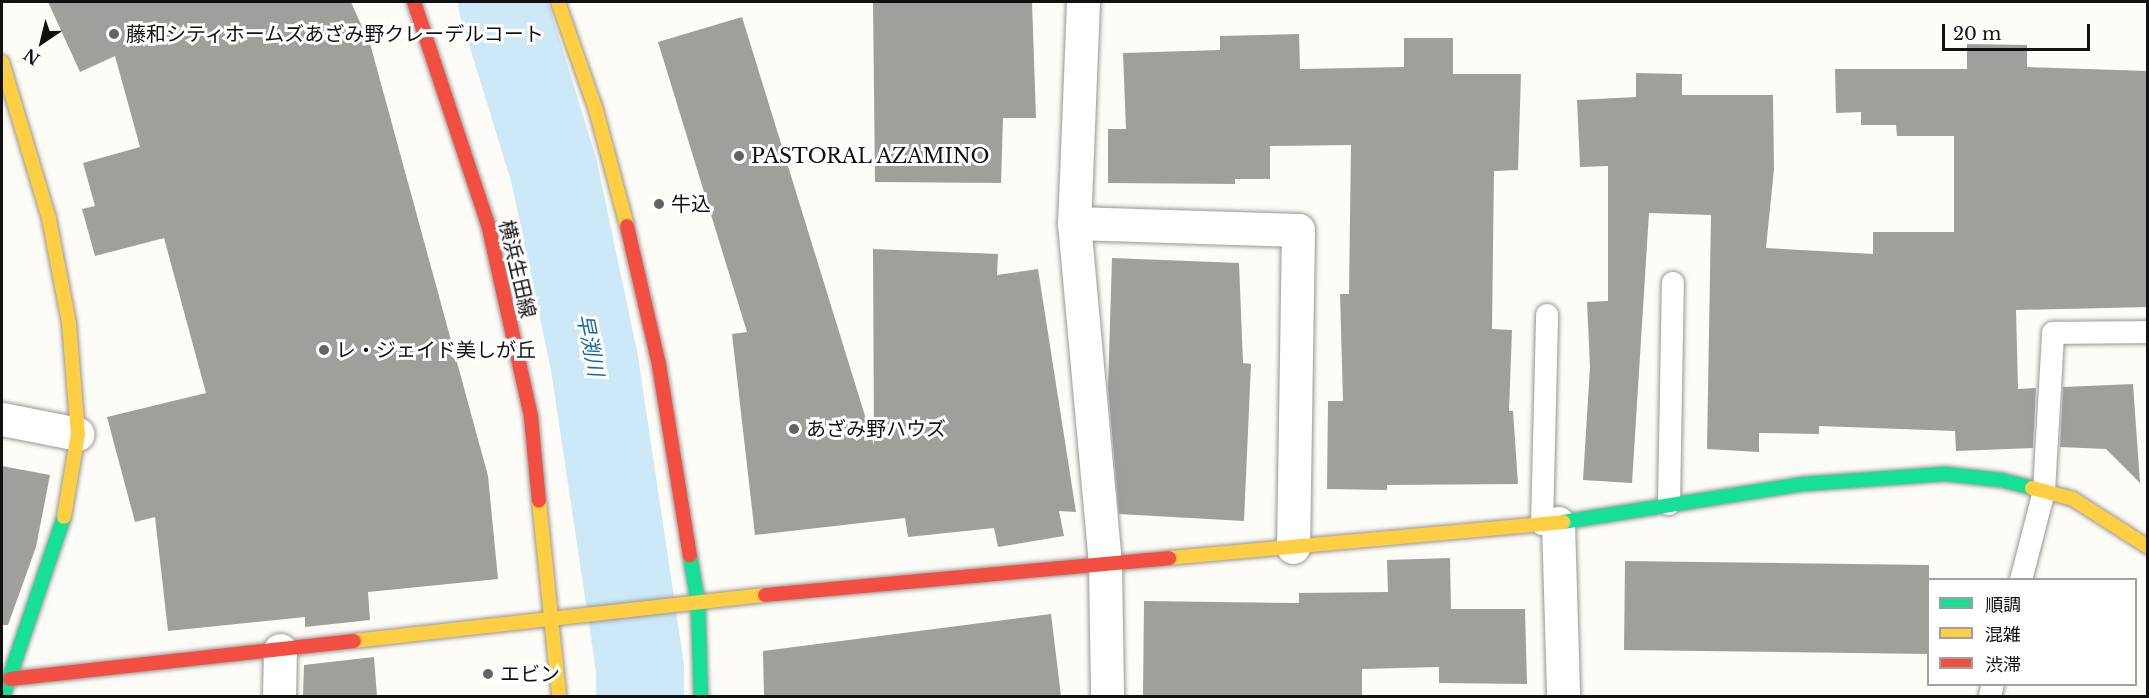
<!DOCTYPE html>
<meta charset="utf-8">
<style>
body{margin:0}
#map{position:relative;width:2149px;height:698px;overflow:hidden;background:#fdfcf7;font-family:"Libre Baskerville","Noto Sans JP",serif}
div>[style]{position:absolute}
.river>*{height:88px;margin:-44px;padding:0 44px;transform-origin:44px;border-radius:44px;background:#cde8f7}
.building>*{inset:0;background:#a19f9c}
.roads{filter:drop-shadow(0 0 2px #979795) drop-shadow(0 0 2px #979795)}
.lane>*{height:22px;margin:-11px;padding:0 11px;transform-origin:11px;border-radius:11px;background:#fffffe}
.street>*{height:33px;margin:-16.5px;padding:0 16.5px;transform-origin:16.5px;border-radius:16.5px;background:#fffffe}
.fast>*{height:14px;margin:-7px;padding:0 7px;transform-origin:7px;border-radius:7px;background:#16e098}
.slow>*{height:14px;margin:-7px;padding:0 7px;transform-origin:7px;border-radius:7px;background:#ffcf43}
.jam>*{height:14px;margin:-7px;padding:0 7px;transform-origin:7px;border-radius:7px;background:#f24e42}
.dots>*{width:16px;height:16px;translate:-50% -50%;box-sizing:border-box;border:3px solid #fff;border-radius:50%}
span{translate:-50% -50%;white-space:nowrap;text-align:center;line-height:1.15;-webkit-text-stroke:6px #fff;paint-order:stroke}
.poi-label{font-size:20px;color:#111}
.left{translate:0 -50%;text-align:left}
.street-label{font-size:20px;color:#111}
.water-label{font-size:21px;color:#1768a6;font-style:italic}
.frame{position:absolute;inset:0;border:3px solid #111;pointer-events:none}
.legend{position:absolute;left:1927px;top:578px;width:210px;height:108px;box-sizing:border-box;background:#fff;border:2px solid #a0a0a0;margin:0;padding:8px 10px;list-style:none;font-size:18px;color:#111}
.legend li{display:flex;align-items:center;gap:12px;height:30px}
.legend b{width:30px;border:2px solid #a0a0a0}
.north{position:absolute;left:12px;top:12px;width:60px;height:60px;-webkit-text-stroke:4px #fff;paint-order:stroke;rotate:215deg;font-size:16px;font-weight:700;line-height:24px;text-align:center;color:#111}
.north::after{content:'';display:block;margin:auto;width:21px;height:27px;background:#111;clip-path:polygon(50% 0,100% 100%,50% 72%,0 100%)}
.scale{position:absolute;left:1942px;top:24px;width:148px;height:27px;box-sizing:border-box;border:3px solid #111;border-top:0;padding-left:8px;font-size:18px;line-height:21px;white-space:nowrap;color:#111;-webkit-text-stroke:4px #fff;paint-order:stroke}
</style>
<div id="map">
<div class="river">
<div style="left:502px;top:2px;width:177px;rotate:72.9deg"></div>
<div style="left:554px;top:171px;width:193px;rotate:78.1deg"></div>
<div style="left:594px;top:360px;width:312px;rotate:81.5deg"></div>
<div style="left:640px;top:669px;width:27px;rotate:90deg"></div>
</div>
<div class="building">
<div style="clip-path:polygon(48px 2px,351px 2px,371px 47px,488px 476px,498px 579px,368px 592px,370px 620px,305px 627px,305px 617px,168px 631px,155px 517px,135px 522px,107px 417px,206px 393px,164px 238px,95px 256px,82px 209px,95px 206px,83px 163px,140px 147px,115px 56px,80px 72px)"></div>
<div style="clip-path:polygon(873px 2px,1032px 2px,1036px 118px,1003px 118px,1001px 183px,875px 182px)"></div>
<div style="clip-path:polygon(742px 17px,874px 445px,873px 249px,998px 254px,997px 275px,1038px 269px,1076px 512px,1059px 511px,1064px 536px,998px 547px,994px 528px,908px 537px,905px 518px,755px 535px,732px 334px,747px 332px,658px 42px)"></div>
<div style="clip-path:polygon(1299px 34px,1300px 69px,1404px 67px,1404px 38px,1453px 38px,1453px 74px,1521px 74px,1518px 170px,1494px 171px,1492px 329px,1512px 330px,1509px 411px,1513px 411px,1518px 484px,1387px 485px,1387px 490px,1327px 489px,1328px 401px,1343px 401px,1340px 294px,1349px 294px,1351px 145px,1270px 146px,1270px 179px,1235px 179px,1235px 184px,1108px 183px,1108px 129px,1126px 129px,1123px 53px,1220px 50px,1220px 36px)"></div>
<div style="clip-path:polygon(1967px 44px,2027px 45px,2027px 67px,2148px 71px,2148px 307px,2016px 310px,2018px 389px,2036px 388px,2033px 448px,1956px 451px,1955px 431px,1819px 426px,1819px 434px,1759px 433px,1759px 452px,1707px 449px,1711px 215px,1649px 213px,1632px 483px,1583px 480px,1590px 367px,1587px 302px,1608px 301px,1608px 166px,1580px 167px,1577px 100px,1636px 97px,1636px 73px,1682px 74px,1682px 95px,1773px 95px,1774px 169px,1766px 248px,1873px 254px,1873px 232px,1954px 232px,1954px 136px,1897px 136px,1896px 125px,1861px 125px,1861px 112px,1836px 113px,1835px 69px,1967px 69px)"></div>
<div style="clip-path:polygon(1112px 258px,1239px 263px,1243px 363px,1251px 364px,1244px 521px,1119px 514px,1108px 388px)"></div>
<div style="clip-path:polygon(2133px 384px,2140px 483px,2106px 449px,2060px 447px,2063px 387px)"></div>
<div style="clip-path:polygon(2px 466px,50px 475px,36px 547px,8px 625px,2px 625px)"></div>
<div style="clip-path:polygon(1450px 558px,1451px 609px,1525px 609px,1527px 684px,1439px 683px,1439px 667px,1362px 669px,1362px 696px,1143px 696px,1144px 601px,1299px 603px,1299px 593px,1388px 592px,1387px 560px)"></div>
<div style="clip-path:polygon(1625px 561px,1929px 565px,1929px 654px,1624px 650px)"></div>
<div style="clip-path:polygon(1051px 614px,1061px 696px,764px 696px,763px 651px)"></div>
<div style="clip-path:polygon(374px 657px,377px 696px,303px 696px,304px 665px)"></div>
</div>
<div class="roads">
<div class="lane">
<div style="left:1669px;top:504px;width:221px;rotate:-89deg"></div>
<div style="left:1542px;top:524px;width:209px;rotate:-88.6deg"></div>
<div style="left:2021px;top:580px;width:92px;rotate:-75.5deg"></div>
<div style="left:2044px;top:491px;width:158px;rotate:-86.7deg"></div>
<div style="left:2053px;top:333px;width:95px;rotate:-0.6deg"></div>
<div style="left:1990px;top:696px;width:12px;rotate:-76deg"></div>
</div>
<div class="street">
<div style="left:1083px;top:2px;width:221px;rotate:92.3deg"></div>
<div style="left:1074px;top:223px;width:343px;rotate:84.8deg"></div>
<div style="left:1105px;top:565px;width:131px;rotate:89.1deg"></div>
<div style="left:1074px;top:223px;width:224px;rotate:1.8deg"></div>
<div style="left:1298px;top:230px;width:317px;rotate:90.9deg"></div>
<div style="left:2px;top:419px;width:77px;rotate:11.2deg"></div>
<div style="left:1558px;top:523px;width:173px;rotate:88.3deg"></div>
<div style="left:279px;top:696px;width:46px;rotate:-88.8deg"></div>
</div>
<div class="fast">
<div style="left:1563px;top:522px;width:244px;rotate:-9deg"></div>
<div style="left:1804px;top:484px;width:141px;rotate:-4.1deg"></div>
<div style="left:1945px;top:474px;width:56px;rotate:6.1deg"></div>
<div style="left:2001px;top:480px;width:32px;rotate:14deg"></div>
<div style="left:690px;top:556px;width:48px;rotate:80.3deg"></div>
<div style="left:698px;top:603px;width:93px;rotate:88.2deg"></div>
<div style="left:3px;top:696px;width:189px;rotate:-71.2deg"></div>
</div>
<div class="slow">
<div style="left:558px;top:2px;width:114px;rotate:70.6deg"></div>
<div style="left:596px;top:110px;width:120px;rotate:75deg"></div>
<div style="left:2px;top:62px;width:164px;rotate:73.3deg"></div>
<div style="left:49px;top:219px;width:106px;rotate:79.1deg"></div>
<div style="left:69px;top:323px;width:111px;rotate:85.4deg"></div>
<div style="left:78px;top:434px;width:84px;rotate:99.6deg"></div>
<div style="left:2032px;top:488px;width:42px;rotate:15deg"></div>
<div style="left:2073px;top:499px;width:89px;rotate:32.6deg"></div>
<div style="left:539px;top:501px;width:196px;rotate:84.1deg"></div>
<div style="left:1169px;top:558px;width:396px;rotate:-5.2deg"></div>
<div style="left:354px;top:641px;width:414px;rotate:-6.4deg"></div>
</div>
<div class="jam">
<div style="left:414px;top:2px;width:234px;rotate:71.6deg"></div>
<div style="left:488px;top:224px;width:198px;rotate:77.4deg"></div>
<div style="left:531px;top:417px;width:84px;rotate:84.6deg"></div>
<div style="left:627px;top:226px;width:143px;rotate:77deg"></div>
<div style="left:659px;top:365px;width:193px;rotate:80.8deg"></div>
<div style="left:765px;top:595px;width:406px;rotate:-5.2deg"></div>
<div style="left:10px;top:679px;width:346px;rotate:-6.3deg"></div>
</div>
</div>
<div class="dots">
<div style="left:114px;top:34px;background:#646362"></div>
<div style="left:739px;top:156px;background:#646362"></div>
<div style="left:659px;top:204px;background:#646362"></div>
<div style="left:324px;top:350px;background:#646362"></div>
<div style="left:794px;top:429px;background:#646362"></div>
<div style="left:488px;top:674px;background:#646362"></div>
</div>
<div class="poi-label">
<span class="left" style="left:126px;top:34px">藤和シティホームズあざみ野クレーデルコート</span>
<span class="left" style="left:751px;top:156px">PASTORAL AZAMINO</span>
<span class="left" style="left:671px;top:204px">牛込</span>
<span class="left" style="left:336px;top:350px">レ・ジェイド美しが丘</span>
<span class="left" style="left:806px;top:429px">あざみ野ハウズ</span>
<span class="left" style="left:500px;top:674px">エビン</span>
</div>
<div class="street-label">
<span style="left:517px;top:269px;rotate:77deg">横浜生田線</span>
</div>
<div class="water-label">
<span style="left:590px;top:345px;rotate:79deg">早渕川</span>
</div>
<div class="frame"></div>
<ul class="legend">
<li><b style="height:8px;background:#16e098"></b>順調</li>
<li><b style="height:8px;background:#ffcf43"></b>混雑</li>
<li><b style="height:8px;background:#f24e42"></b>渋滞</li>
</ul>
<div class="north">N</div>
<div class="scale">20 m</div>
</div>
